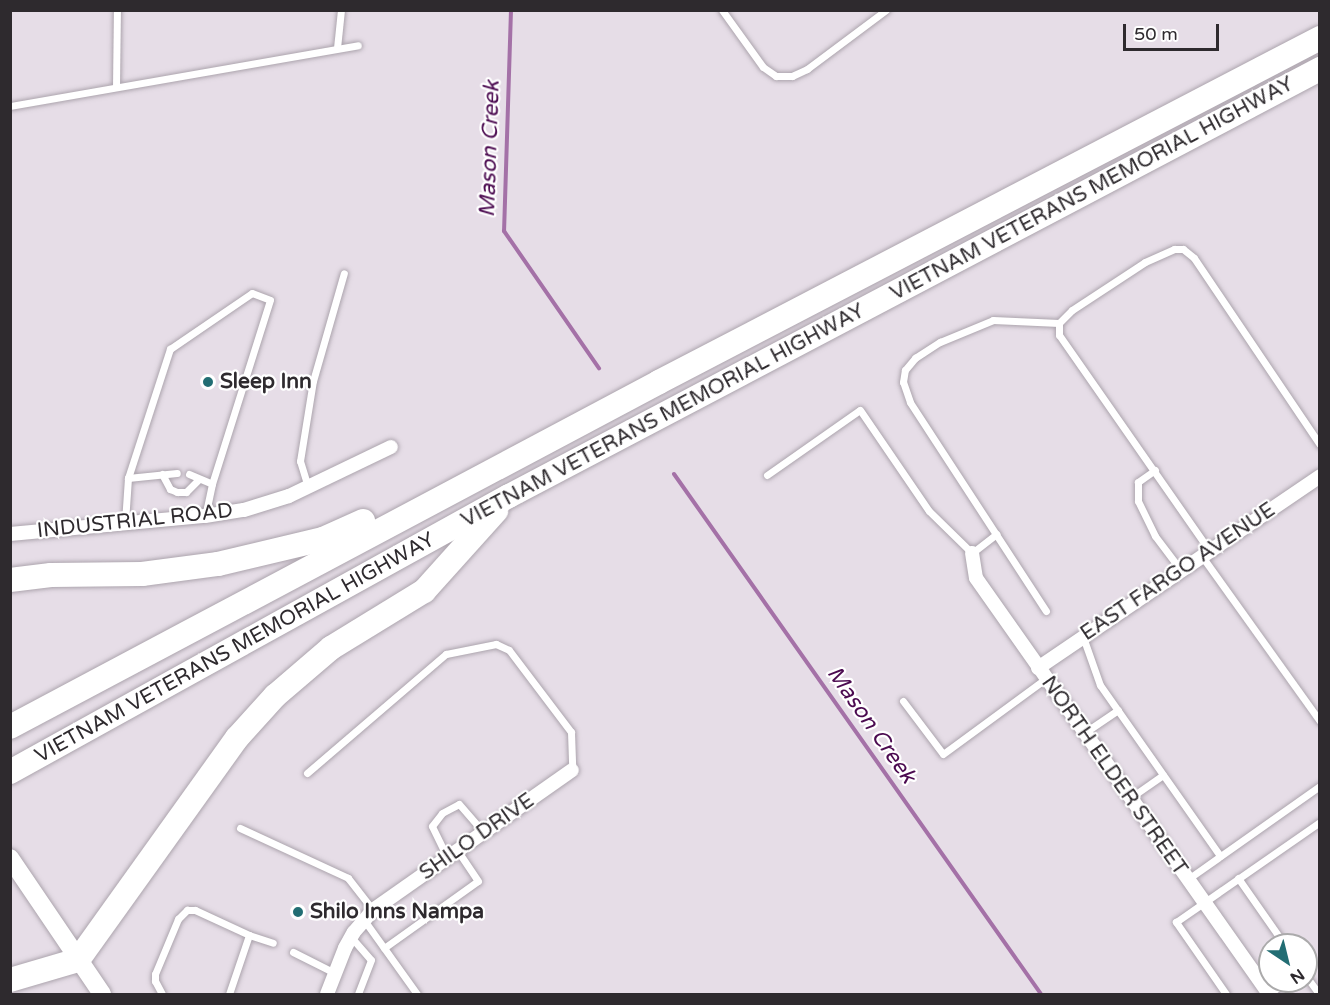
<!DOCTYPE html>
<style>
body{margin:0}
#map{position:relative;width:1330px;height:1005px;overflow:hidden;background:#e6dde7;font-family:"Varela Round",sans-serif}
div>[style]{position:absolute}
.stream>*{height:4px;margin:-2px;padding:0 2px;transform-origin:2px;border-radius:2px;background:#a471a7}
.roads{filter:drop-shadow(0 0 2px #aca4ad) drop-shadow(0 0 2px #aca4ad)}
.lane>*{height:7px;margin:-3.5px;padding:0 3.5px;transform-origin:3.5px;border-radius:3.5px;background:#fff}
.street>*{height:14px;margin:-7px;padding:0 7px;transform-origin:7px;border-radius:7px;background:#fff}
.secondary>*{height:18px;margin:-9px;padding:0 9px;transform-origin:9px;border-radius:9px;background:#fff}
.highway>*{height:24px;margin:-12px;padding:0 12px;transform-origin:12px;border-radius:12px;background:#fff}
.dots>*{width:16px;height:16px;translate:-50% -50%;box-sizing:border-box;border:3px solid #fff;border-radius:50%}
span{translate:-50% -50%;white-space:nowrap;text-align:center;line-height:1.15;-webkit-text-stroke:4.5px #fff;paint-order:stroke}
.street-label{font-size:21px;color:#2e2a2e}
.poi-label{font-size:21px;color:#2e2a2e;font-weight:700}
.left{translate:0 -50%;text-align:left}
.water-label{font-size:22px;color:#4b0a50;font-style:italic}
.frame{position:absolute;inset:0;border:12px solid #2e2a2e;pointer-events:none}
.north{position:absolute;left:1258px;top:933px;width:60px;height:60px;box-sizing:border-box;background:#fff;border:2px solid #abaaab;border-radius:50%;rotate:145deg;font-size:16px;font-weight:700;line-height:24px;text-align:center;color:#2e2a2e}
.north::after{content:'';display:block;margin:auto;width:21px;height:27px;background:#226d73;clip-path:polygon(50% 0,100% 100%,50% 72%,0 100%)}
.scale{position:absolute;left:1123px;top:24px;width:96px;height:27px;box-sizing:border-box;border:3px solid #2e2a2e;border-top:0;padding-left:8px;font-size:18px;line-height:21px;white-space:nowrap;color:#2e2a2e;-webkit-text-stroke:4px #fff;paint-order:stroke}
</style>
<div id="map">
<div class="stream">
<div style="left:511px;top:10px;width:221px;rotate:91.8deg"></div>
<div style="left:504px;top:231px;width:167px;rotate:55.3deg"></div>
<div style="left:674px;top:474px;width:636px;rotate:54.79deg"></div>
</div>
<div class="roads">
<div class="lane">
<div style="left:722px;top:10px;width:70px;rotate:54.3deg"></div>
<div style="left:763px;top:67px;width:16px;rotate:35deg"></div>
<div style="left:776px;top:76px;width:16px"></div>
<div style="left:792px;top:76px;width:17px;rotate:-25deg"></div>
<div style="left:807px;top:69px;width:99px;rotate:-36.8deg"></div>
<div style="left:337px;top:48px;width:38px;rotate:-84deg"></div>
<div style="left:116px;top:87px;width:77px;rotate:-89.3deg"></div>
<div style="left:10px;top:106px;width:353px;rotate:-9.9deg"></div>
<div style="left:1155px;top:470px;width:21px;rotate:145deg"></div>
<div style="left:1138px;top:482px;width:19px;rotate:90deg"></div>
<div style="left:1138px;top:501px;width:39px;rotate:64deg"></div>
<div style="left:1155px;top:536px;width:41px;rotate:52.9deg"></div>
<div style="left:162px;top:474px;width:17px;rotate:62deg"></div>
<div style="left:170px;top:489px;width:8px;rotate:23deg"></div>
<div style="left:177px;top:492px;width:9px"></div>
<div style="left:186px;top:492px;width:18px;rotate:-45deg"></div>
<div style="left:189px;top:474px;width:25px;rotate:23deg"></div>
<div style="left:767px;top:475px;width:113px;rotate:-35deg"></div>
<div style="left:860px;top:410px;width:122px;rotate:55.7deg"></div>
<div style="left:929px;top:511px;width:60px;rotate:44.3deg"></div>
<div style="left:972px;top:553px;width:31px;rotate:-38deg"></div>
<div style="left:128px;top:478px;width:49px;rotate:-5.8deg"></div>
<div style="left:308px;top:487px;width:27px;rotate:-107deg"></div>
<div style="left:300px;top:461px;width:81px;rotate:-80.8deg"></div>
<div style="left:313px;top:381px;width:112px;rotate:-74deg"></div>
<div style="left:125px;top:522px;width:44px;rotate:-86.1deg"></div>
<div style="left:128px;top:478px;width:136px;rotate:-72deg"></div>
<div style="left:170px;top:349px;width:99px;rotate:-34.3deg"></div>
<div style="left:252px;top:293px;width:19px;rotate:21deg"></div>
<div style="left:270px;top:300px;width:193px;rotate:107.5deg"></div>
<div style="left:212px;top:484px;width:33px;rotate:102deg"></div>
<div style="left:1209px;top:550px;width:262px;rotate:-124.9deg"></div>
<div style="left:1059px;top:335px;width:12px;rotate:-90deg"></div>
<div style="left:1059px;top:323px;width:18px;rotate:-45deg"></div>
<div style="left:1072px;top:310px;width:87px;rotate:-33.3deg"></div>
<div style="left:1145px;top:262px;width:32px;rotate:-24deg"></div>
<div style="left:1174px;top:249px;width:9px"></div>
<div style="left:1183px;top:249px;width:14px;rotate:39deg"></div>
<div style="left:1194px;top:258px;width:225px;rotate:56deg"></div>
<div style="left:1201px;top:555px;width:204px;rotate:54.4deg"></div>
<div style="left:1046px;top:611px;width:249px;rotate:-123.1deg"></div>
<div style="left:910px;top:402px;width:21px;rotate:-109deg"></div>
<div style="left:903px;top:382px;width:12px;rotate:-81deg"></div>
<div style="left:905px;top:370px;width:16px;rotate:-50deg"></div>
<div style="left:915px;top:358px;width:30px;rotate:-33deg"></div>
<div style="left:940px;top:342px;width:57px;rotate:-22.5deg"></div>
<div style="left:993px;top:320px;width:66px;rotate:2.6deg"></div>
<div style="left:1083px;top:637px;width:51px;rotate:70.5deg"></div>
<div style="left:1100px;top:685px;width:209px;rotate:54.9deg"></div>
<div style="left:903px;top:701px;width:66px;rotate:53deg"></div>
<div style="left:943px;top:754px;width:127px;rotate:-36.3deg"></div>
<div style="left:1084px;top:733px;width:41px;rotate:-34.1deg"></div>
<div style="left:307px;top:773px;width:183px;rotate:-40.6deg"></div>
<div style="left:446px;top:654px;width:51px;rotate:-11.3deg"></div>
<div style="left:496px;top:644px;width:14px;rotate:25deg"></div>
<div style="left:509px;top:650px;width:103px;rotate:52.9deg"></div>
<div style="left:571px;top:732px;width:38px;rotate:88deg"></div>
<div style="left:1130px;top:798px;width:40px;rotate:-34.9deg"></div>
<div style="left:240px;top:828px;width:119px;rotate:24.8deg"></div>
<div style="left:348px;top:878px;width:41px;rotate:52deg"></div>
<div style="left:447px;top:857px;width:34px;rotate:-116deg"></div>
<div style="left:432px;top:826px;width:16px;rotate:-52deg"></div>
<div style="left:442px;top:813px;width:19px;rotate:-28deg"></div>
<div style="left:459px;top:804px;width:37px;rotate:49deg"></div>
<div style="left:1238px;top:878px;width:82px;rotate:55deg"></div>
<div style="left:1188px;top:879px;width:161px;rotate:-35.2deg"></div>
<div style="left:364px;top:920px;width:91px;rotate:54.4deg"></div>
<div style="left:249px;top:935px;width:25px;rotate:18deg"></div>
<div style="left:351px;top:937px;width:30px;rotate:49deg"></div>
<div style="left:371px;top:960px;width:36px;rotate:111deg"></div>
<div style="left:384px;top:948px;width:115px;rotate:-35.5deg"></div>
<div style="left:478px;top:881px;width:37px;rotate:-124deg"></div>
<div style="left:293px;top:952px;width:47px;rotate:26.6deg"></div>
<div style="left:1306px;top:976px;width:22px;rotate:54deg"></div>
<div style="left:162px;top:994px;width:15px;rotate:-118deg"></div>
<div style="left:155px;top:981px;width:7px;rotate:-90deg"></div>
<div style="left:155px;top:974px;width:60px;rotate:-67.3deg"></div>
<div style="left:178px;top:919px;width:13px;rotate:-45deg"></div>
<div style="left:187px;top:910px;width:8px"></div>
<div style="left:195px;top:910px;width:60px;rotate:24.8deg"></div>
<div style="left:249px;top:935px;width:62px;rotate:108.7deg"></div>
<div style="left:1226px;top:994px;width:88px;rotate:-124.8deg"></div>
<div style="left:1176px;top:922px;width:175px;rotate:-34.8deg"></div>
<div style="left:1269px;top:994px;width:22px;rotate:-36deg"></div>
</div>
<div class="street">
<div style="left:10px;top:534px;width:196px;rotate:-5.3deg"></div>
<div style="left:205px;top:516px;width:39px;rotate:-9deg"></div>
<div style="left:244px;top:510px;width:47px;rotate:-17.3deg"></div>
<div style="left:289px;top:496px;width:113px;rotate:-25.7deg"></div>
<div style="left:972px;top:553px;width:25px;rotate:81deg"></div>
<div style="left:976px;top:578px;width:509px;rotate:54.84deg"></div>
<div style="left:1038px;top:668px;width:341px;rotate:-34.2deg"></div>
<div style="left:327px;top:994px;width:49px;rotate:-68.6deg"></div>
<div style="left:345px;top:948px;width:18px;rotate:-61deg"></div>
<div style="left:354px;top:932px;width:29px;rotate:-49deg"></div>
<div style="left:373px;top:910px;width:243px;rotate:-35.1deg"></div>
</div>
<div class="secondary">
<div style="left:10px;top:858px;width:164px;rotate:55.9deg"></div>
</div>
<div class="highway">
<div style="left:10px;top:580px;width:41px;rotate:-7deg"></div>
<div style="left:51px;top:575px;width:91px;rotate:-0.6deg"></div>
<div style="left:142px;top:574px;width:77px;rotate:-7.5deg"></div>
<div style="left:218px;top:564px;width:108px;rotate:-13.4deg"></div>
<div style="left:323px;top:539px;width:44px;rotate:-24.2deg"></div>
<div style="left:10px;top:727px;width:735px;rotate:-27.99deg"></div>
<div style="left:659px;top:382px;width:745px;rotate:-27.49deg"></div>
<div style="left:10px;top:772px;width:570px;rotate:-28.95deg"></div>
<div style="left:509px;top:496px;width:917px;rotate:-27.77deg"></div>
<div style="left:10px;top:980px;width:71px;rotate:-16.4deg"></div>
<div style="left:78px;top:960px;width:273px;rotate:-54.4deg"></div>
<div style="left:237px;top:738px;width:57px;rotate:-47.9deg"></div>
<div style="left:275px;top:696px;width:74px;rotate:-40.6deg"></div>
<div style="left:331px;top:648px;width:109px;rotate:-31.5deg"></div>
<div style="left:424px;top:591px;width:108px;rotate:-48deg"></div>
</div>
</div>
<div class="dots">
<div style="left:208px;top:382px;background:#226d73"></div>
<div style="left:298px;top:912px;background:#226d73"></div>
</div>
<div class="street-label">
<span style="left:1092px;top:189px;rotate:-28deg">VIETNAM VETERANS MEMORIAL HIGHWAY</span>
<span style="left:663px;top:416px;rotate:-28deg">VIETNAM VETERANS MEMORIAL HIGHWAY</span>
<span style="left:135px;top:521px;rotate:-6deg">INDUSTRIAL ROAD</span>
<span style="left:1178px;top:572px;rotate:-34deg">EAST FARGO AVENUE</span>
<span style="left:235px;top:648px;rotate:-29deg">VIETNAM VETERANS MEMORIAL HIGHWAY</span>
<span style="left:1114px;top:776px;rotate:55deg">NORTH ELDER STREET</span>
<span style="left:477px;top:837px;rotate:-35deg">SHILO DRIVE</span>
</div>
<div class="poi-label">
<span class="left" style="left:220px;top:382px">Sleep Inn</span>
<span class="left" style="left:310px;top:912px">Shilo Inns Nampa</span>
</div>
<div class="water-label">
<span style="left:490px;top:149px;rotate:-88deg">Mason Creek</span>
<span style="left:871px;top:725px;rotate:55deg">Mason Creek</span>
</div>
<div class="frame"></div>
<div class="north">N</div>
<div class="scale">50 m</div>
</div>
